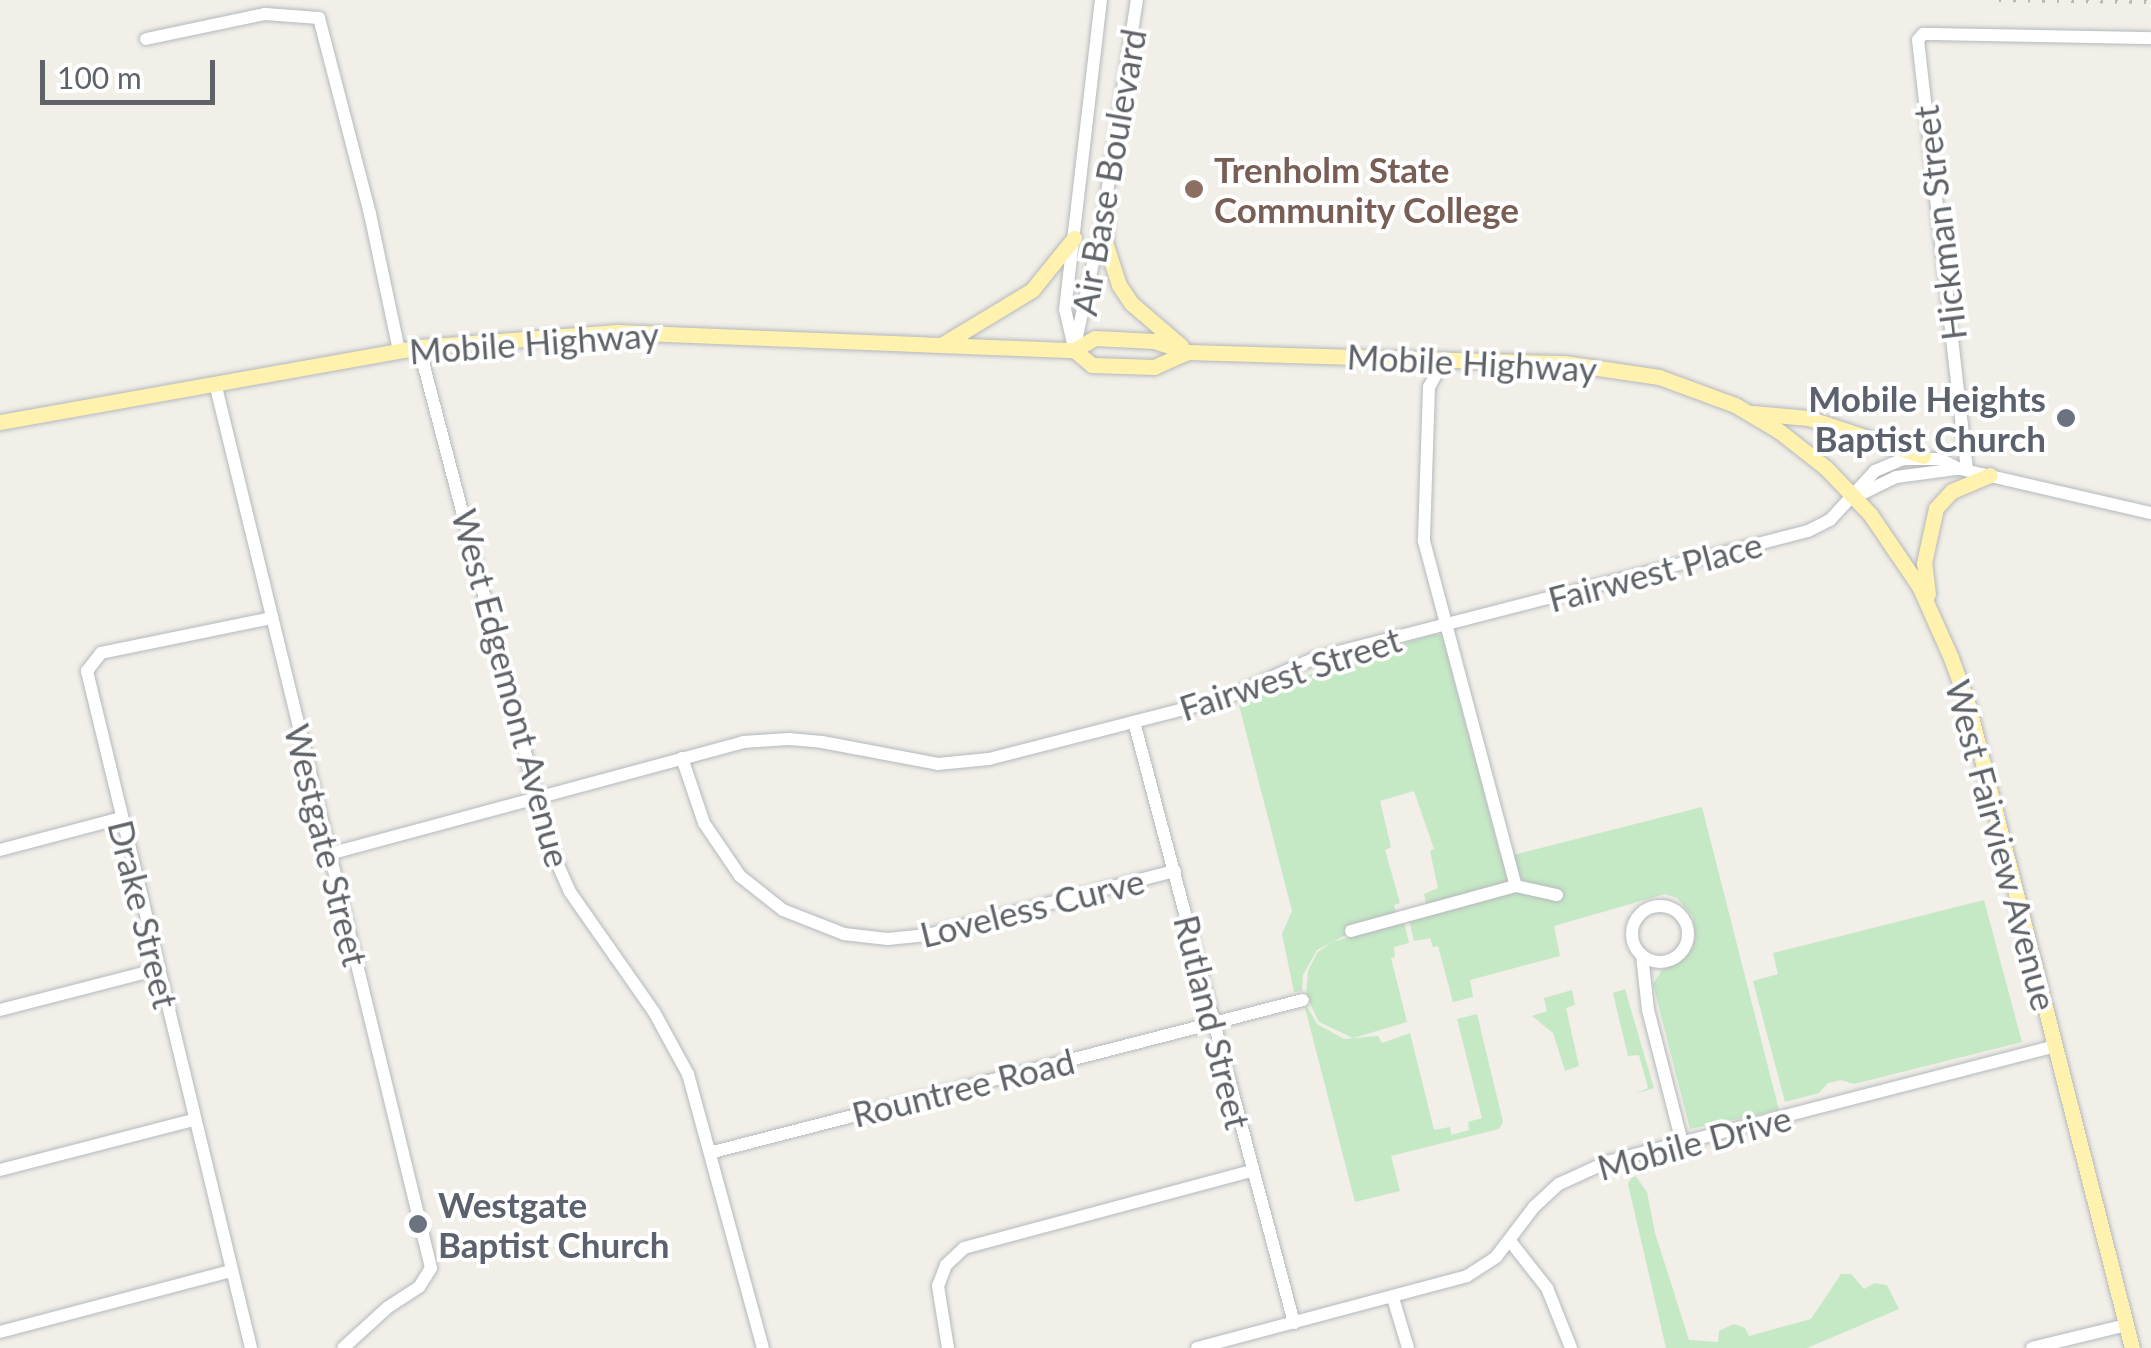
<!DOCTYPE html>
<style>
body{margin:0}
#map{position:relative;width:2151px;height:1348px;overflow:hidden;background:#f1efe8;font-family:Lato,sans-serif}
div>[style]{position:absolute}
.green>*{inset:0;background:#c5e8c5}
.roads{filter:drop-shadow(0 0 2px #b5b8bc) drop-shadow(0 0 2px #b5b8bc)}
.minor>*{height:12px;margin:-6px;padding:0 6px;transform-origin:6px;border-radius:6px;background:#fff}
.minor>.ring{margin:-6px;padding:0;box-sizing:content-box;background:none;border:12px solid #fff;border-radius:50%}
.major>*{height:15px;margin:-7.5px;padding:0 7.5px;transform-origin:7.5px;border-radius:7.5px;background:#fff2af}
.rail>*{height:4px;margin-top:-2px;transform-origin:0;background:repeating-linear-gradient(90deg,#b6b7b8 0 2.5px,transparent 0 14.5px)}
.dots>*{width:28px;height:28px;translate:-50% -50%;box-sizing:border-box;border:5px solid #fff;border-radius:50%}
span{translate:-50% -50%;white-space:nowrap;text-align:center;line-height:1.15;-webkit-text-stroke:8px #fff;paint-order:stroke}
.education-label{font-size:35px;color:#785e54;font-weight:700}
.left{translate:0 -50%;text-align:left}
.street-label{font-size:35px;color:#5f6368}
.worship-label{font-size:35px;color:#5b616d;font-weight:700}
.right{translate:-100% -50%;text-align:right}
.scale{position:absolute;left:40px;top:60px;width:175px;height:45px;box-sizing:border-box;border:5px solid #5f6368;border-top:0;padding-left:12px;font-size:30px;line-height:35px;white-space:nowrap;color:#5f6368;-webkit-text-stroke:8px #fff;paint-order:stroke}
</style>
<div id="map">
<div class="green">
<div style="clip-path:polygon(1435px 634px,1442px 636px,1501px 858px,1702px 807px,1779px 1110px,1690px 1129px,1653px 984px,1662px 970px,1686px 957px,1695px 940px,1693px 917px,1677px 898px,1665px 894px,1554px 926px,1560px 956px,1470px 980px,1473px 997px,1453px 1002px,1438px 946px,1433px 947px,1430px 938px,1414px 941px,1407px 911px,1427px 907px,1424px 894px,1438px 888px,1430px 851px,1434px 849px,1414px 791px,1380px 801px,1391px 847px,1385px 850px,1400px 903px,1394px 905px,1396px 913px,1345px 926px,1346px 935px,1317px 950px,1303px 975px,1302px 991px,1294px 992px,1282px 934px,1292px 911px,1239px 705px,1334px 664px)"></div>
<div style="clip-path:polygon(1984px 900px,2022px 1042px,1854px 1084px,1841px 1080px,1828px 1083px,1819px 1093px,1785px 1102px,1753px 981px,1778px 974px,1773px 953px)"></div>
<div style="clip-path:polygon(1404px 922px,1409px 943px,1394px 947px,1395px 957px,1391px 958px,1407px 1022px,1353px 1038px,1319px 1022px,1306px 995px,1308px 971px,1317px 953px,1332px 942px)"></div>
<div style="clip-path:polygon(1625px 989px,1654px 1088px,1635px 1094px,1648px 1088px,1639px 1055px,1628px 1056px,1613px 993px)"></div>
<div style="clip-path:polygon(1572px 990px,1575px 1005px,1566px 1008px,1579px 1066px,1565px 1071px,1553px 1033px,1532px 1016px,1547px 1011px,1544px 998px)"></div>
<div style="clip-path:polygon(1303px 1000px,1317px 1024px,1344px 1039px,1378px 1036px,1382px 1043px,1410px 1033px,1434px 1130px,1450px 1127px,1451px 1135px,1469px 1130px,1468px 1122px,1482px 1118px,1457px 1019px,1477px 1014px,1503px 1122px,1499px 1129px,1391px 1156px,1400px 1191px,1355px 1202px)"></div>
<div style="clip-path:polygon(1634px 1174px,1647px 1192px,1655px 1233px,1689px 1340px,1718px 1342px,1719px 1331px,1734px 1324px,1745px 1328px,1749px 1336px,1811px 1319px,1841px 1274px,1851px 1274px,1864px 1289px,1875px 1283px,1887px 1285px,1899px 1309px,1807px 1348px,1666px 1348px,1628px 1184px)"></div>
</div>
<div class="roads">
<div class="minor">
<div style="left:146px;top:39px;width:122px;rotate:-11.9deg"></div>
<div style="left:265px;top:14px;width:54px;rotate:4.2deg"></div>
<div style="left:319px;top:18px;width:203px;rotate:75.4deg"></div>
<div style="left:370px;top:214px;width:139px;rotate:78deg"></div>
<div style="left:1105px;top:206px;width:208px;rotate:-81.2deg"></div>
<div style="left:419px;top:347px;width:517px;rotate:75.32deg"></div>
<div style="left:550px;top:847px;width:49px;rotate:66deg"></div>
<div style="left:570px;top:892px;width:146px;rotate:55deg"></div>
<div style="left:654px;top:1012px;width:71px;rotate:61.3deg"></div>
<div style="left:688px;top:1074px;width:284px;rotate:74.7deg"></div>
<div style="left:1074px;top:348px;width:39px;rotate:-103deg"></div>
<div style="left:1065px;top:310px;width:312px;rotate:-83.4deg"></div>
<div style="left:1074px;top:350px;width:122px;rotate:-77.7deg"></div>
<div style="left:1444px;top:360px;width:31px;rotate:119deg"></div>
<div style="left:1429px;top:387px;width:154px;rotate:91.9deg"></div>
<div style="left:1424px;top:541px;width:357px;rotate:75.1deg"></div>
<div style="left:215px;top:383px;width:911px;rotate:76.28deg"></div>
<div style="left:431px;top:1268px;width:22px;rotate:122deg"></div>
<div style="left:419px;top:1287px;width:38px;rotate:147deg"></div>
<div style="left:387px;top:1308px;width:59px;rotate:137.7deg"></div>
<div style="left:1967px;top:470px;width:433px;rotate:-96.5deg"></div>
<div style="left:1918px;top:40px;width:8px;rotate:-50deg"></div>
<div style="left:1923px;top:34px;width:15px"></div>
<div style="left:1938px;top:34px;width:213px;rotate:1.1deg"></div>
<div style="left:1857px;top:496px;width:43px;rotate:-26deg"></div>
<div style="left:1896px;top:477px;width:62px;rotate:-7.5deg"></div>
<div style="left:1134px;top:722px;width:622px;rotate:75.09deg"></div>
<div style="left:682px;top:758px;width:69px;rotate:71.3deg"></div>
<div style="left:704px;top:823px;width:64px;rotate:55.8deg"></div>
<div style="left:740px;top:876px;width:55px;rotate:38.3deg"></div>
<div style="left:783px;top:910px;width:66px;rotate:21.5deg"></div>
<div style="left:844px;top:934px;width:44px;rotate:6.5deg"></div>
<div style="left:888px;top:939px;width:39px;rotate:-6deg"></div>
<div style="left:927px;top:935px;width:256px;rotate:-14.5deg"></div>
<div style="left:0;top:850px;width:125px;rotate:-14.8deg"></div>
<div style="left:329px;top:854px;width:429px;rotate:-15.1deg"></div>
<div style="left:743px;top:742px;width:46px;rotate:-3.7deg"></div>
<div style="left:789px;top:739px;width:33px;rotate:5deg"></div>
<div style="left:822px;top:742px;width:118px;rotate:10.7deg"></div>
<div style="left:938px;top:764px;width:51px;rotate:-5.6deg"></div>
<div style="left:989px;top:759px;width:245px;rotate:-14.4deg"></div>
<div style="left:1226px;top:698px;width:98px;rotate:-24.2deg"></div>
<div style="left:1315px;top:658px;width:509px;rotate:-14.45deg"></div>
<div style="left:1808px;top:531px;width:25px;rotate:-27deg"></div>
<div style="left:1830px;top:520px;width:67px;rotate:-47.4deg"></div>
<div style="left:1875px;top:471px;width:30px;rotate:-23deg"></div>
<div style="left:1903px;top:459px;width:37px"></div>
<div style="left:1940px;top:459px;width:22px;rotate:27deg"></div>
<div style="left:1960px;top:469px;width:196px;rotate:13deg"></div>
<div class="ring" style="left:1632px;top:906px;width:44px;height:44px"></div>
<div style="left:1351px;top:931px;width:171px;rotate:-15.3deg"></div>
<div style="left:1516px;top:886px;width:42px;rotate:12.4deg"></div>
<div style="left:1642px;top:955px;width:55px;rotate:83.8deg"></div>
<div style="left:1648px;top:1010px;width:136px;rotate:75.6deg"></div>
<div style="left:0;top:1010px;width:163px;rotate:-14.5deg"></div>
<div style="left:713px;top:1152px;width:609px;rotate:-14.45deg"></div>
<div style="left:0;top:1170px;width:200px;rotate:-14.5deg"></div>
<div style="left:1510px;top:1241px;width:60px;rotate:51.8deg"></div>
<div style="left:1547px;top:1288px;width:65px;rotate:68.2deg"></div>
<div style="left:1393px;top:1298px;width:52px;rotate:73.3deg"></div>
<div style="left:0;top:1332px;width:239px;rotate:-14.8deg"></div>
<div style="left:251px;top:1348px;width:697px;rotate:-103.62deg"></div>
<div style="left:87px;top:671px;width:23px;rotate:-52deg"></div>
<div style="left:101px;top:653px;width:175px;rotate:-11.6deg"></div>
<div style="left:948px;top:1348px;width:63px;rotate:-99.2deg"></div>
<div style="left:938px;top:1286px;width:22px;rotate:-69deg"></div>
<div style="left:946px;top:1265px;width:25px;rotate:-43deg"></div>
<div style="left:964px;top:1248px;width:298px;rotate:-15deg"></div>
<div style="left:1197px;top:1348px;width:279px;rotate:-14.9deg"></div>
<div style="left:1467px;top:1276px;width:35px;rotate:-33deg"></div>
<div style="left:1496px;top:1257px;width:63px;rotate:-52.8deg"></div>
<div style="left:1534px;top:1207px;width:34px;rotate:-43deg"></div>
<div style="left:1559px;top:1184px;width:53px;rotate:-24.6deg"></div>
<div style="left:1607px;top:1162px;width:463px;rotate:-14.5deg"></div>
<div style="left:2032px;top:1348px;width:97px;rotate:-13.7deg"></div>
</div>
<div class="major">
<div style="left:1106px;top:197px;width:45px;rotate:91.3deg"></div>
<div style="left:1105px;top:242px;width:45px;rotate:72deg"></div>
<div style="left:1119px;top:285px;width:22px;rotate:56deg"></div>
<div style="left:1131px;top:303px;width:66px;rotate:40.7deg"></div>
<div style="left:943px;top:344px;width:104px;rotate:-31.2deg"></div>
<div style="left:1032px;top:290px;width:67px;rotate:-51.1deg"></div>
<div style="left:1074px;top:350px;width:23px;rotate:40deg"></div>
<div style="left:1092px;top:365px;width:62px;rotate:1.8deg"></div>
<div style="left:1154px;top:367px;width:37px;rotate:-24deg"></div>
<div style="left:1753px;top:413px;width:55px;rotate:5.2deg"></div>
<div style="left:1808px;top:418px;width:121px;rotate:18.3deg"></div>
<div style="left:0;top:422px;width:426px;rotate:-10.1deg"></div>
<div style="left:419px;top:347px;width:199px;rotate:-4.3deg"></div>
<div style="left:617px;top:332px;width:457px;rotate:2.3deg"></div>
<div style="left:1074px;top:350px;width:24px;rotate:-30deg"></div>
<div style="left:1095px;top:338px;width:59px;rotate:2.9deg"></div>
<div style="left:1154px;top:341px;width:36px;rotate:18deg"></div>
<div style="left:1188px;top:352px;width:376px;rotate:1.7deg"></div>
<div style="left:1564px;top:363px;width:96px;rotate:8.4deg"></div>
<div style="left:1659px;top:377px;width:81px;rotate:20.2deg"></div>
<div style="left:1735px;top:405px;width:51px;rotate:30.6deg"></div>
<div style="left:1779px;top:431px;width:60px;rotate:38.2deg"></div>
<div style="left:1826px;top:468px;width:64px;rotate:46.3deg"></div>
<div style="left:1870px;top:514px;width:87px;rotate:55.8deg"></div>
<div style="left:1919px;top:586px;width:79px;rotate:66deg"></div>
<div style="left:1951px;top:658px;width:50px;rotate:70.1deg"></div>
<div style="left:1968px;top:705px;width:664px;rotate:75.69deg"></div>
<div style="left:1928px;top:594px;width:31px;rotate:-97deg"></div>
<div style="left:1924px;top:563px;width:56px;rotate:-77.7deg"></div>
<div style="left:1936px;top:508px;width:23px;rotate:-47deg"></div>
<div style="left:1952px;top:491px;width:41px;rotate:-22.8deg"></div>
</div>
</div>
<div class="rail">
<div style="left:1999px;top:0;width:152px;rotate:0.8deg"></div>
</div>
<div class="dots">
<div style="left:1194px;top:189px;background:#8d6e63"></div>
<div style="left:2066px;top:418px;background:#6b7280"></div>
<div style="left:418px;top:1224px;background:#6b7280"></div>
</div>
<div class="education-label">
<span class="left" style="left:1214px;top:189px">Trenholm State<br>Community College</span>
</div>
<div class="street-label">
<span style="left:1108px;top:172px;rotate:-80deg">Air Base Boulevard</span>
<span style="left:1939px;top:223px;rotate:-97deg">Hickman Street</span>
<span style="left:534px;top:342px;rotate:-4deg">Mobile Highway</span>
<span style="left:1472px;top:362px;rotate:3deg">Mobile Highway</span>
<span style="left:1655px;top:571px;rotate:-15deg">Fairwest Place</span>
<span style="left:1290px;top:673px;rotate:-18deg">Fairwest Street</span>
<span style="left:512px;top:688px;rotate:75deg">West Edgemont Avenue</span>
<span style="left:327px;top:845px;rotate:76deg">Westgate Street</span>
<span style="left:2002px;top:845px;rotate:75deg">West Fairview Avenue</span>
<span style="left:1032px;top:907px;rotate:-14deg">Loveless Curve</span>
<span style="left:144px;top:914px;rotate:76deg">Drake Street</span>
<span style="left:1213px;top:1022px;rotate:76deg">Rutland Street</span>
<span style="left:963px;top:1087px;rotate:-14deg">Rountree Road</span>
<span style="left:1694px;top:1142px;rotate:-15deg">Mobile Drive</span>
</div>
<div class="worship-label">
<span class="right" style="left:2046px;top:418px">Mobile Heights<br>Baptist Church</span>
<span class="left" style="left:438px;top:1224px">Westgate<br>Baptist Church</span>
</div>
<div class="scale">100 m</div>
</div>
